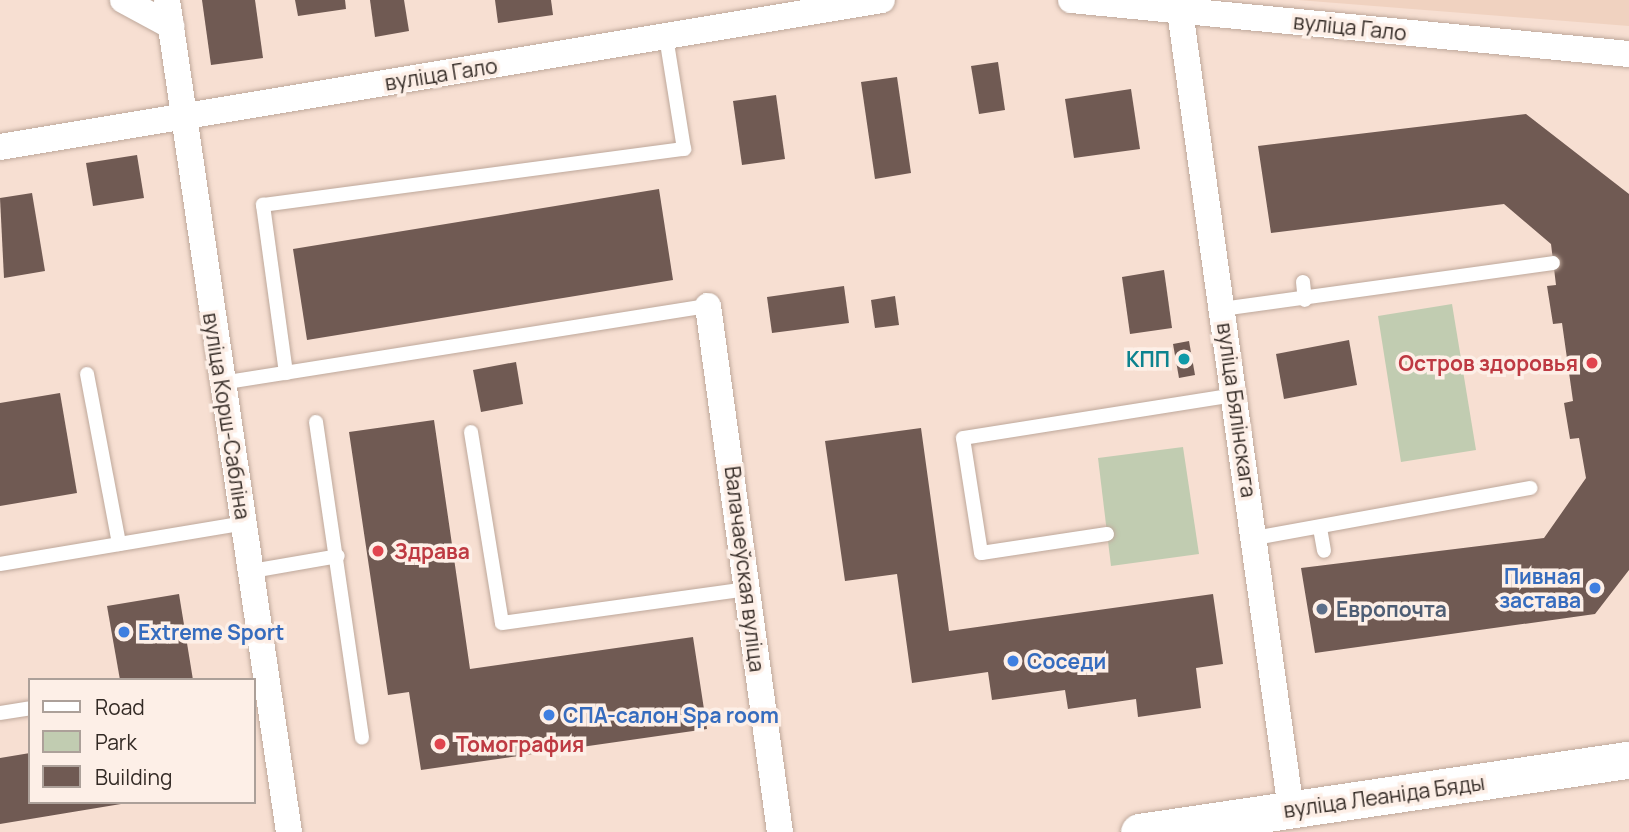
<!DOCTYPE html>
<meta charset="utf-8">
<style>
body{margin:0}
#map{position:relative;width:1629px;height:832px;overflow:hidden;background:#f7dfd2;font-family:Manrope,sans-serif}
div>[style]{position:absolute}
.built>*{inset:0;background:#f0d2c0}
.green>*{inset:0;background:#c1ccb1}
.building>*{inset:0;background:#705a53}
.roads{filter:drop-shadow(0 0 2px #bea89b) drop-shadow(0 0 2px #bea89b)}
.service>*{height:14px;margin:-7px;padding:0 7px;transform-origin:7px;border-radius:7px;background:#fff}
.minor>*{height:26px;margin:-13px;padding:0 13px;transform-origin:13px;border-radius:13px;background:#fff}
.secondary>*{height:37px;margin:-18.5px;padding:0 18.5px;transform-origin:18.5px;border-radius:18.5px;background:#fff}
.dots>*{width:19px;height:19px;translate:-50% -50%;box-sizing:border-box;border:4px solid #fdefe7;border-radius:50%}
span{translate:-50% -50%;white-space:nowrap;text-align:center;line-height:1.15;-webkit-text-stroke:7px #fdefe7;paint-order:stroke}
.street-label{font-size:21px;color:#332a25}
.culture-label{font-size:21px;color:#0d838f;font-weight:700}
.right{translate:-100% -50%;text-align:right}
.health-label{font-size:21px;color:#be3a42;font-weight:700}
.left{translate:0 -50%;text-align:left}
.shop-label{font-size:21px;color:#366cbe;font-weight:700}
.service-label{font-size:21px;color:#4e5e75;font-weight:700}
.legend{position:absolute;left:28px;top:678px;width:228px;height:126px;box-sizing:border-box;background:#fdefe7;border:2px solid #aca099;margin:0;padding:9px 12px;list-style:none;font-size:21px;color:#332a25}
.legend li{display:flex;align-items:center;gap:14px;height:35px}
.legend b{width:35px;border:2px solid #aca099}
</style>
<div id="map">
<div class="built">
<div style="clip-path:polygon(1298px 0,1629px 0,1629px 26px)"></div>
</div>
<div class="green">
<div style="clip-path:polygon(1452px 304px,1476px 450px,1401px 462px,1378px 316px)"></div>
<div style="clip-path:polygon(1183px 447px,1199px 554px,1111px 566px,1098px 458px)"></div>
</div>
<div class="building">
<div style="clip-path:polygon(202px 0,255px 0,263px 58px,211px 65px)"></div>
<div style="clip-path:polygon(295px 0,345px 0,346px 9px,298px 16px)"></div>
<div style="clip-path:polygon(370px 0,404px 0,409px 31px,375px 37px)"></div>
<div style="clip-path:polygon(495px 0,551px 0,553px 15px,498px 23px)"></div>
<div style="clip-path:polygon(998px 62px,1005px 110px,979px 114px,971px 66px)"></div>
<div style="clip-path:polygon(897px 77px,911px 173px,875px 179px,861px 82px)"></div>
<div style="clip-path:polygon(1131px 89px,1140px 149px,1074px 158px,1065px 99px)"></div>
<div style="clip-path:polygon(776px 95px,785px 159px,742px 165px,733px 101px)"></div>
<div style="clip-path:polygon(1526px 114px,1629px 194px,1629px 570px,1595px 614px,1315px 653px,1301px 568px,1544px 538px,1586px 478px,1579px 438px,1570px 439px,1564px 403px,1573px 401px,1562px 323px,1553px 324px,1547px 286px,1556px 285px,1551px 244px,1504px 204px,1271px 233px,1258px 146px)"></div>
<div style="clip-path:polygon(137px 155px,144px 198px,93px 206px,86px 163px)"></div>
<div style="clip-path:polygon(659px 189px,673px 280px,307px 340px,293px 249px)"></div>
<div style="clip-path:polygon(32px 193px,45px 271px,4px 278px,0 198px)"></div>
<div style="clip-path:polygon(1164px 270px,1172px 328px,1130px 334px,1122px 277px)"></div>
<div style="clip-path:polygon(844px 286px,849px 323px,772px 333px,767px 297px)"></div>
<div style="clip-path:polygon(895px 296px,899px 325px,875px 328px,871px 300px)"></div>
<div style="clip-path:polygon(1349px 340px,1357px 385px,1284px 399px,1276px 354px)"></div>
<div style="clip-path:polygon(1189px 341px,1195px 375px,1179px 378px,1173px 344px)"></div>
<div style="clip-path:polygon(516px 362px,523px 404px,481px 412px,473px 370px)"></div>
<div style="clip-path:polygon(60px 393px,77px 493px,0 506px,0 403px)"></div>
<div style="clip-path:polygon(434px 420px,470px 669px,693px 637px,707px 729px,421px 770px,409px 692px,388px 695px,349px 432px)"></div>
<div style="clip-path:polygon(921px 428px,949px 631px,1213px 594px,1223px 664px,1196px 668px,1201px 708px,1138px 717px,1136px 699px,1068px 709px,1065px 690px,992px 700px,988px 672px,912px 683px,897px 574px,845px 581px,825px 441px)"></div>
<div style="clip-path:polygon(179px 594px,193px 680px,120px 680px,107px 606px)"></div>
<div style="clip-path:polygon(30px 753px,30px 802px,121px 804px,0 824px,0 758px)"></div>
</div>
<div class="roads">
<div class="service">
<div style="left:1303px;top:282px;width:18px;rotate:84deg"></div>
<div style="left:1222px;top:309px;width:334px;rotate:-7.9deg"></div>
<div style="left:286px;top:373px;width:170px;rotate:-97.8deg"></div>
<div style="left:263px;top:205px;width:425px;rotate:-7.6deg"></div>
<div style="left:684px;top:149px;width:113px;rotate:-99.1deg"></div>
<div style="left:87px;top:374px;width:173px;rotate:79.3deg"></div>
<div style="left:221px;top:383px;width:493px;rotate:-9deg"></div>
<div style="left:316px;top:422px;width:319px;rotate:81.7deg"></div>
<div style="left:471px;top:432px;width:193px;rotate:80.8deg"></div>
<div style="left:502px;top:623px;width:246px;rotate:-7.9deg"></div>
<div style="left:1320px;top:528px;width:23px;rotate:80deg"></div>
<div style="left:1107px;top:534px;width:127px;rotate:171.4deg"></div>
<div style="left:981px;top:553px;width:116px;rotate:-98.9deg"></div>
<div style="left:963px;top:438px;width:275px;rotate:-9deg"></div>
<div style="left:1255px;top:538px;width:280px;rotate:-10.3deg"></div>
<div style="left:0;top:564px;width:247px;rotate:-9.5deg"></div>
<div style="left:252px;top:571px;width:87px;rotate:-9.9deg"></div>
<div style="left:0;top:713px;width:30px;rotate:-9deg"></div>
</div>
<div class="minor">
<div style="left:123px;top:0;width:55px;rotate:28.4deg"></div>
<div style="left:167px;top:0;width:841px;rotate:81.66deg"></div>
<div style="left:1071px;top:0;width:561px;rotate:5.53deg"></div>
<div style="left:1180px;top:11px;width:807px;rotate:82.09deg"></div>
<div style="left:0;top:147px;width:894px;rotate:-9.46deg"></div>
<div style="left:708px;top:306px;width:531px;rotate:82.21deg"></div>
</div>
<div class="secondary">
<div style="left:1139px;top:832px;width:495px;rotate:-8.4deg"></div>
</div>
</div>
<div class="dots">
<div style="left:1184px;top:359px;background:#0f9aa8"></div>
<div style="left:1592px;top:363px;background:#e0444e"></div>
<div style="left:378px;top:551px;background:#e0444e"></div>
<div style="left:1595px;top:588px;background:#3f7fe0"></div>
<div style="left:1322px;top:609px;background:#5c6f8a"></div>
<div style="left:124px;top:632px;background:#3f7fe0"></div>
<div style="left:1013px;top:661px;background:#3f7fe0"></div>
<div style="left:549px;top:715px;background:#3f7fe0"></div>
<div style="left:440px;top:744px;background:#e0444e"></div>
</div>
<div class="street-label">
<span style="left:1350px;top:27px;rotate:6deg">вуліца Гало</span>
<span style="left:441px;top:74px;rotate:-9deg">вуліца Гало</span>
<span style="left:1237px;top:410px;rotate:82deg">вуліца Бялінскага</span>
<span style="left:227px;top:416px;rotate:81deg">вуліца Корш-Сабліна</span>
<span style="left:745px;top:569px;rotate:83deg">Валачаеўская вуліца</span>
<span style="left:1384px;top:796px;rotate:-8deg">вуліца Леаніда Бяды</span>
</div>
<div class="culture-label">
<span class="right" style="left:1170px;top:359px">КПП</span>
</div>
<div class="health-label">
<span class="right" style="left:1578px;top:363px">Остров здоровья</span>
<span class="left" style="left:394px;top:551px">Здрава</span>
<span class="left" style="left:456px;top:744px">Томография</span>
</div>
<div class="shop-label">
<span class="right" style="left:1581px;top:588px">Пивная<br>застава</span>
<span class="left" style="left:138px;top:632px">Extreme Sport</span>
<span class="left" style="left:1027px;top:661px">Соседи</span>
<span class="left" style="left:563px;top:715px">СПА-салон Spa room</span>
</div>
<div class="service-label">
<span class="left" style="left:1336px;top:609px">Европочта</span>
</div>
<ul class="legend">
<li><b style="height:9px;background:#fff"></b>Road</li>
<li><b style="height:19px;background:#c1ccb1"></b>Park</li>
<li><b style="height:19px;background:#705a53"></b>Building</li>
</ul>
</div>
